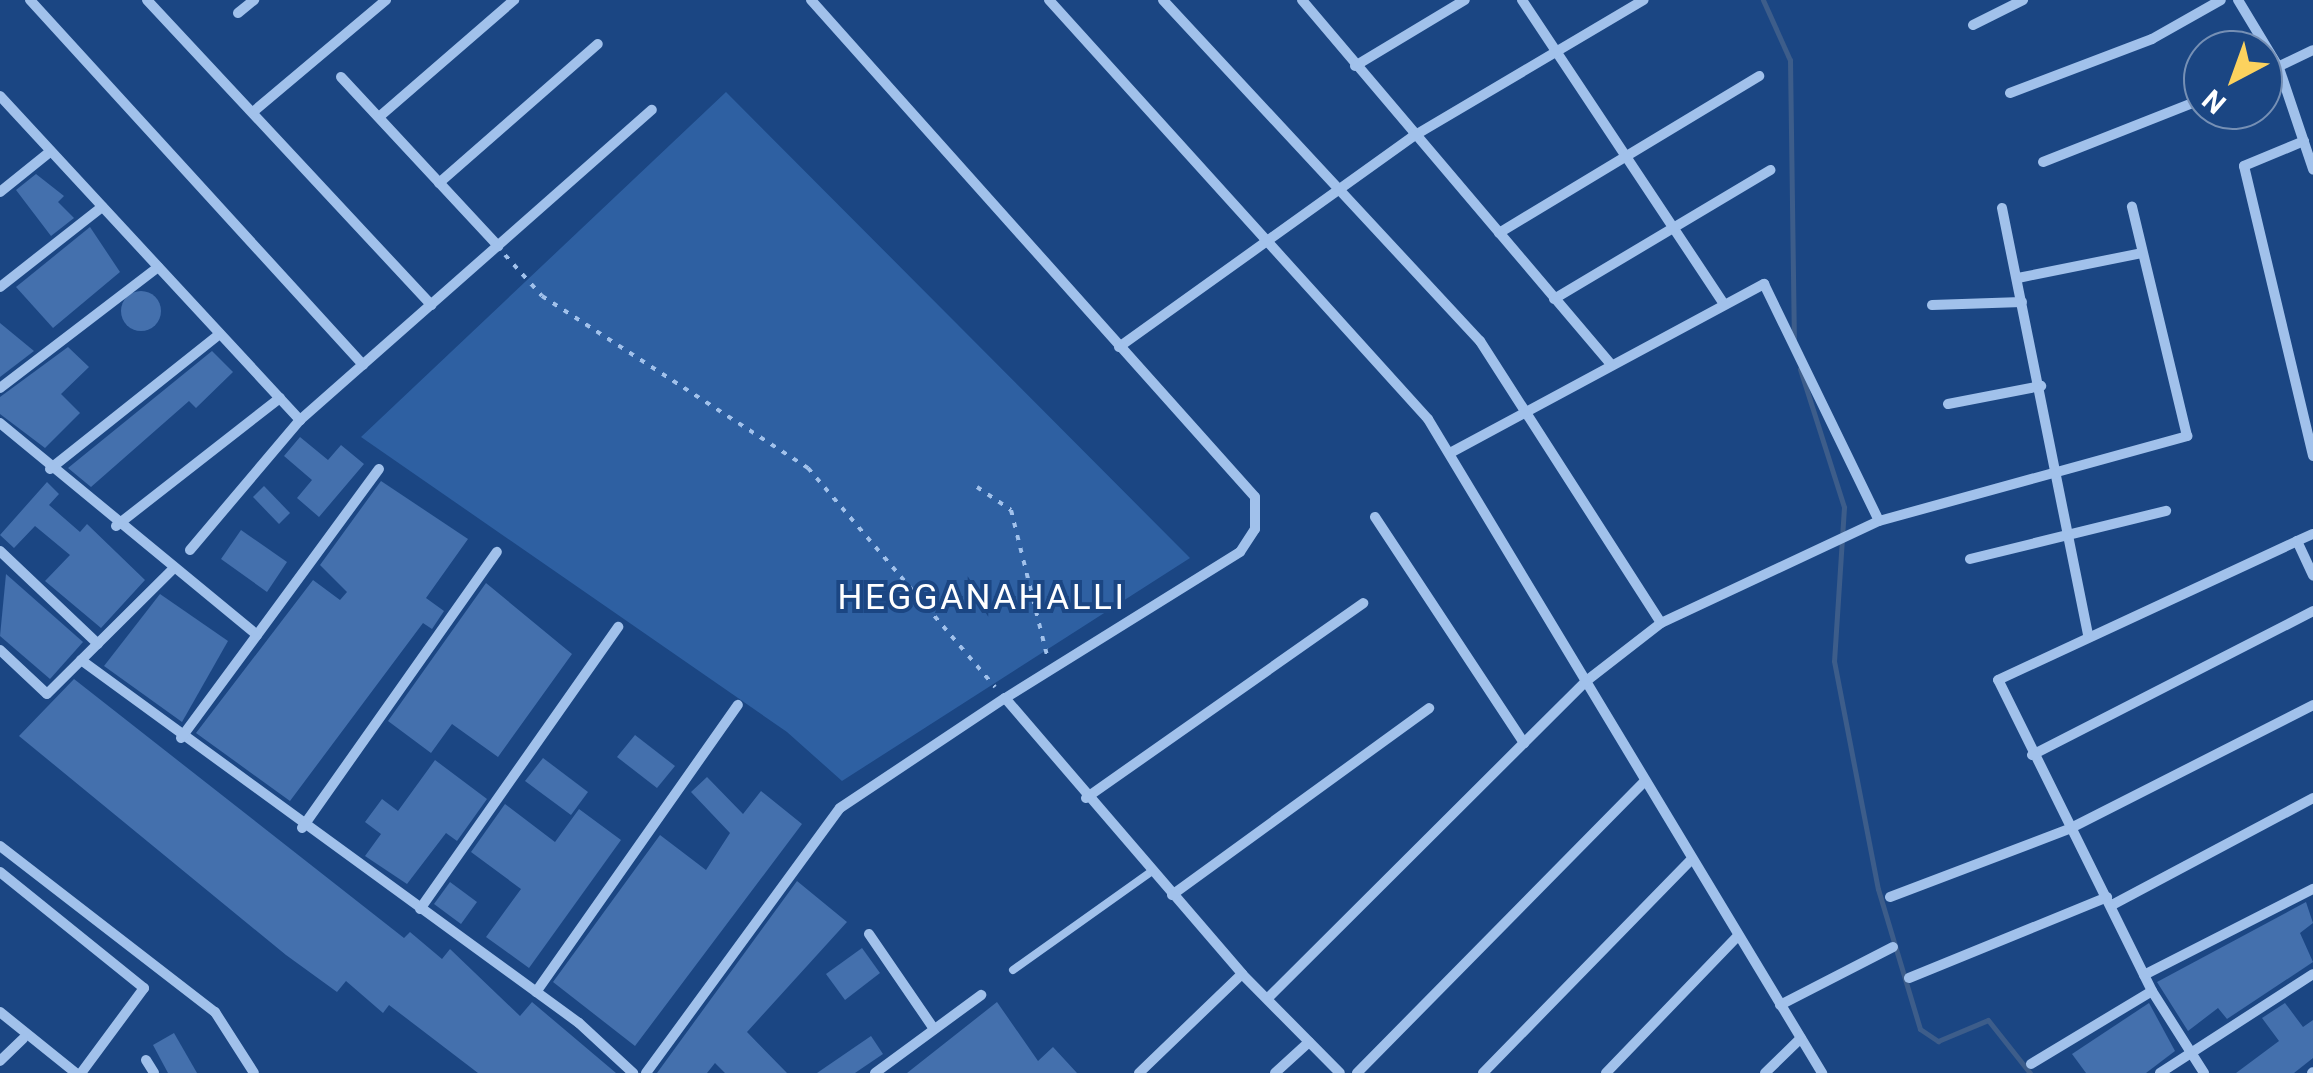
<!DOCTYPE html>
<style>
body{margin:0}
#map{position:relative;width:2313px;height:1073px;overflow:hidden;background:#1b4683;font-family:Roboto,sans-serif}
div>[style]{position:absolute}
.green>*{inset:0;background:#2e60a2}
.stream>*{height:5px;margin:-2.5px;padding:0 2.5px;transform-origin:2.5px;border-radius:2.5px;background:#3d5d8a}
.building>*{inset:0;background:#4470ad}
.round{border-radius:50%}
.path>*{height:4px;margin-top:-2px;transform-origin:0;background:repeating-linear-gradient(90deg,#a1c1eb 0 5px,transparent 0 13px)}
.service>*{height:8px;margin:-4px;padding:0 4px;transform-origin:4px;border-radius:4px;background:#a1c1eb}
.minor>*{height:10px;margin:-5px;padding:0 5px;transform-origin:5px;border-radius:5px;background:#a1c1eb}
span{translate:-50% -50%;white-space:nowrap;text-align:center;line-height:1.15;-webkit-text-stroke:8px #1b4683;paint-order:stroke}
.quarter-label{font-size:35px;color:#fff;letter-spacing:2.5px}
.north{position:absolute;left:2183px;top:30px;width:100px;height:100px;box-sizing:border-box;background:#1b4683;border:2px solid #7690b5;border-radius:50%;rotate:221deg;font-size:28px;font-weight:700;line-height:40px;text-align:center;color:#fff}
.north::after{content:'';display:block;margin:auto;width:35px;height:45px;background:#fcd25e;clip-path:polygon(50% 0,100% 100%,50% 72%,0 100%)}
</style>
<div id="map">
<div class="green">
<div style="clip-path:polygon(726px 92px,1190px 558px,842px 781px,787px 732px,361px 437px)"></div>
</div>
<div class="stream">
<div style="left:1763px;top:0;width:66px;rotate:65.8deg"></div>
<div style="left:1790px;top:60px;width:279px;rotate:89.2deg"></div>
<div style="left:1800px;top:369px;width:145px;rotate:72.3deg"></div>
<div style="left:1844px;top:507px;width:154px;rotate:93.7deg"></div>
<div style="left:1834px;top:661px;width:232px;rotate:79.1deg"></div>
<div style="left:1878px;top:889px;width:146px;rotate:73.3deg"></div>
<div style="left:1920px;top:1029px;width:22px;rotate:34deg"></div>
<div style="left:1938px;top:1041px;width:54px;rotate:-22.8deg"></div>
<div style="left:1988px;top:1020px;width:68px;rotate:51.6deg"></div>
</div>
<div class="building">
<div style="clip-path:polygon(36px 174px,64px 196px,58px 202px,74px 218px,51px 236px,16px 190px)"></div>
<div style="clip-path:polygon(90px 227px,120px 272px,53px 328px,16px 287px)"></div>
<div class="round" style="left:121px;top:291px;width:40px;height:40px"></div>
<div style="clip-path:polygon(0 323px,34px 351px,0 377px)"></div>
<div style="clip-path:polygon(68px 347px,89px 367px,61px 394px,80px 413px,45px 448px,0 414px,0 397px)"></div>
<div style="clip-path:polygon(212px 351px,233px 372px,196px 408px,189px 401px,91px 487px,68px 468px)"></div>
<div style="clip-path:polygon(300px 437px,328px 460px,341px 445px,364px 464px,319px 517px,297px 498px,312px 480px,284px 456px)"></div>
<div style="clip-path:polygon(381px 481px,468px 539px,426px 598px,444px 611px,432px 629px,423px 623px,290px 801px,196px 733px,313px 580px,340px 600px,347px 592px,320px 565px)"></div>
<div style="clip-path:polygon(47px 482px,59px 494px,49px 505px,80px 532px,87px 524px,145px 580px,101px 628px,45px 581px,70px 555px,35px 526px,14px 548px,0 535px)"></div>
<div style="clip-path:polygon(264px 486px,290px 513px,279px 524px,253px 497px)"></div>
<div style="clip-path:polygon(241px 530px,287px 562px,267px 592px,221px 559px)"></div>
<div style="clip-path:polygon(6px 574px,83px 642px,50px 679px,0 636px)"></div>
<div style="clip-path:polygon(486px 583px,572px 654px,498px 757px,452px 724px,431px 753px,388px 721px)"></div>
<div style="clip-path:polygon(160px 594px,228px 641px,182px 722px,104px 666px)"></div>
<div style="clip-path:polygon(74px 679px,404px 938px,410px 932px,442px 959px,450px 949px,520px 1016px,532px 1002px,616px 1073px,478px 1073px,389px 1005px,383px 1013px,346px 981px,337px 992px,286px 955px,19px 736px)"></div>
<div style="clip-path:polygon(635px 735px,675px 766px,657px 788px,617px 757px)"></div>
<div style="clip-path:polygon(543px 758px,588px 792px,571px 815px,525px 781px)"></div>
<div style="clip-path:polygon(435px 760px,487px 799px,457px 841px,446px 833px,407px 884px,365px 856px,381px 834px,365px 822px,382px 799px,398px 811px)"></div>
<div style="clip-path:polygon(707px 777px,743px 814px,761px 791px,802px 824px,635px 1046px,553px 982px,660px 835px,706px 870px,730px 833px,691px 792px)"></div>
<div style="clip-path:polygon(505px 804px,555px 842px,579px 809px,621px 840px,529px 968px,486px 937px,521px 889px,471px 852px)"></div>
<div style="clip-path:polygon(797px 881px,847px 922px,747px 1032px,787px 1073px,725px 1073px,715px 1063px,707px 1073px,657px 1073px)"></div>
<div style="clip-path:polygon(450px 882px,477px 902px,461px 924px,434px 904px)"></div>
<div style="clip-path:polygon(2306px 902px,2313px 923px,2300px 933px,2313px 962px,2227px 1019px,2218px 1008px,2188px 1031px,2157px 982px)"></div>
<div style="clip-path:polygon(862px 948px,880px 973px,845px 1000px,826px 974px)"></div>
<div style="clip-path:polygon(997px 1002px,1038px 1061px,1053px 1047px,1077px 1073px,907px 1073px)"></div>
<div style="clip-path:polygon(2149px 1003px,2175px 1051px,2146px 1073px,2086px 1073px,2072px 1054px)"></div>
<div style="clip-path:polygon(2285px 1003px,2303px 1027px,2313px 1020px,2313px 1058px,2294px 1073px,2236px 1073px,2279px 1041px,2262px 1018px)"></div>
<div style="clip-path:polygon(174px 1033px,197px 1073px,168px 1073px,153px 1045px)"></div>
<div style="clip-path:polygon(871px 1036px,883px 1054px,855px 1073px,817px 1073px)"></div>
</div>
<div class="path">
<div style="left:505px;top:255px;width:55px;rotate:47.9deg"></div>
<div style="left:542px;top:296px;width:317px;rotate:32.9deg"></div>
<div style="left:808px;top:468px;width:288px;rotate:49.5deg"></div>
<div style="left:977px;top:487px;width:41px;rotate:34.1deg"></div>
<div style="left:1011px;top:510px;width:149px;rotate:76.1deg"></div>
</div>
<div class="service">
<div style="left:1013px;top:970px;width:169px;rotate:-35.4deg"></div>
</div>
<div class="minor">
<div style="left:30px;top:0;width:494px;rotate:47.6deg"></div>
<div style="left:147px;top:0;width:417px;rotate:47deg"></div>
<div style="left:811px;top:0;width:666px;rotate:48.22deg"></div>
<div style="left:1255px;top:497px;width:32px;rotate:90deg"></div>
<div style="left:1255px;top:529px;width:27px;rotate:123deg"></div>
<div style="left:1240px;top:552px;width:277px;rotate:148.1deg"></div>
<div style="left:1005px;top:698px;width:364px;rotate:49.3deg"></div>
<div style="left:1242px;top:974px;width:139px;rotate:45.3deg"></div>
<div style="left:1049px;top:0;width:565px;rotate:47.87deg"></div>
<div style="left:1428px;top:419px;width:764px;rotate:58.93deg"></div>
<div style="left:1163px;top:0;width:466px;rotate:47.1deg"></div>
<div style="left:1480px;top:341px;width:335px;rotate:57.3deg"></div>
<div style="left:1302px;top:0;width:476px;rotate:49.7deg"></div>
<div style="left:1522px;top:0;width:361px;rotate:56.4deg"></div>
<div style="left:2238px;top:0;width:79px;rotate:58.9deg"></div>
<div style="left:2279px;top:68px;width:107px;rotate:71.4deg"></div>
<div style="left:238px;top:13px;width:21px;rotate:-39deg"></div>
<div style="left:1973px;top:25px;width:56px;rotate:-26.6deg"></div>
<div style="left:1355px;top:66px;width:128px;rotate:-31deg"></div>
<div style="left:2263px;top:74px;width:55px;rotate:-25.6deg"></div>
<div style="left:341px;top:77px;width:231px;rotate:47.1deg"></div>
<div style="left:2010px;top:93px;width:152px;rotate:-20.8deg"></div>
<div style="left:2152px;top:39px;width:79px;rotate:-29.5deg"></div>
<div style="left:0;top:96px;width:442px;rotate:47.2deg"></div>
<div style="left:253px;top:112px;width:174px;rotate:-40.1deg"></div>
<div style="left:379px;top:117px;width:179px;rotate:-40.9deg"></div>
<div style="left:2304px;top:141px;width:65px;rotate:157.4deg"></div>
<div style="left:2244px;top:166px;width:298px;rotate:76.6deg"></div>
<div style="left:2043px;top:162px;width:172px;rotate:-21.5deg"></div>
<div style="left:439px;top:183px;width:211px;rotate:-41.2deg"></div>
<div style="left:0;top:192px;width:65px;rotate:-38.8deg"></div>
<div style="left:2002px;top:208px;width:437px;rotate:78.6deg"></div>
<div style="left:1499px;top:233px;width:304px;rotate:-31.1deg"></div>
<div style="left:2018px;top:278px;width:126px;rotate:-11.4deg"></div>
<div style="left:0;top:287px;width:130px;rotate:-38.1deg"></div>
<div style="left:1554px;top:299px;width:252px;rotate:-30.8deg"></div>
<div style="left:1932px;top:305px;width:90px;rotate:-1.9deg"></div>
<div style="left:1119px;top:347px;width:360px;rotate:-35.6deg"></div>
<div style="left:1412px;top:137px;width:269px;rotate:-30.6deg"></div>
<div style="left:0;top:388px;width:199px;rotate:-37.4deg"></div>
<div style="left:1948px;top:404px;width:95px;rotate:-11deg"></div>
<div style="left:0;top:423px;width:333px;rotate:39.5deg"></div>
<div style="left:257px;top:635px;width:206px;rotate:-53.7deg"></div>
<div style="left:1450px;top:453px;width:357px;rotate:-28.3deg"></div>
<div style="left:1764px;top:284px;width:263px;rotate:64.1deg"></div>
<div style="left:50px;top:469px;width:217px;rotate:-38.5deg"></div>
<div style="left:1375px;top:517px;width:271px;rotate:56.6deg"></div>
<div style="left:116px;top:526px;width:208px;rotate:-38deg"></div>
<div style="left:2297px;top:541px;width:17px;rotate:-24deg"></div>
<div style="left:190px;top:550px;width:170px;rotate:-49.8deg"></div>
<div style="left:300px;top:420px;width:469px;rotate:-41.4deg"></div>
<div style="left:0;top:551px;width:135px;rotate:43.5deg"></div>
<div style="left:1970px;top:559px;width:202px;rotate:-13.8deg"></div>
<div style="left:0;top:650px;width:64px;rotate:43.1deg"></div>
<div style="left:47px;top:694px;width:175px;rotate:-44.8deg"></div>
<div style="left:81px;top:660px;width:616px;rotate:36.09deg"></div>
<div style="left:579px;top:1023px;width:74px;rotate:42.8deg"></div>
<div style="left:181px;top:738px;width:128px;rotate:-53.6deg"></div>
<div style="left:2032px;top:755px;width:316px;rotate:-27.1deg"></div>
<div style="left:1086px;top:798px;width:339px;rotate:-35.1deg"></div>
<div style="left:302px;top:828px;width:338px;rotate:-54.8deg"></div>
<div style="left:0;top:846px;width:272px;rotate:37.7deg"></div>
<div style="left:215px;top:1012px;width:72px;rotate:57.4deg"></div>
<div style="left:0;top:872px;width:185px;rotate:38.9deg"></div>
<div style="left:144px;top:988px;width:106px;rotate:126.5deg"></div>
<div style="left:1172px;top:895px;width:318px;rotate:-36deg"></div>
<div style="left:1890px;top:897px;width:191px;rotate:-20.8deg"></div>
<div style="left:2069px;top:829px;width:274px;rotate:-26.9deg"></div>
<div style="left:2112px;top:905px;width:228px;rotate:-28deg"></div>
<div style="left:420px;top:909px;width:345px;rotate:-54.9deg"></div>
<div style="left:869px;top:934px;width:115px;rotate:55.6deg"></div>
<div style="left:2144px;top:975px;width:190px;rotate:-27deg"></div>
<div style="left:1909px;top:978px;width:214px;rotate:-22.2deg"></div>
<div style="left:536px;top:992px;width:351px;rotate:-54.9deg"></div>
<div style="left:1269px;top:997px;width:446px;rotate:-44.9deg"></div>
<div style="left:1585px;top:682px;width:96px;rotate:-37.8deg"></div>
<div style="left:1661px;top:623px;width:241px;rotate:-25.1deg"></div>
<div style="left:1879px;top:521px;width:320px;rotate:-15.4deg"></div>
<div style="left:2187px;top:436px;width:236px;rotate:-103.5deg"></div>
<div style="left:1780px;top:1005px;width:127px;rotate:-27.2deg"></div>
<div style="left:0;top:1012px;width:97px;rotate:38.8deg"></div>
<div style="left:146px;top:1060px;width:15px;rotate:58deg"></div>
<div style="left:0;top:1061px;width:32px;rotate:-44deg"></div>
<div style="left:2031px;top:1064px;width:141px;rotate:-31.1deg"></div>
<div style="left:646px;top:1073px;width:328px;rotate:-53.8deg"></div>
<div style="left:840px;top:808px;width:198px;rotate:-33.7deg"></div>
<div style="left:875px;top:1073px;width:132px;rotate:-36.3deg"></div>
<div style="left:1139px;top:1073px;width:143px;rotate:-43.9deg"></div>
<div style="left:1275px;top:1073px;width:46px;rotate:-42.4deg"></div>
<div style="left:1357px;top:1073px;width:410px;rotate:-45.4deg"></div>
<div style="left:1483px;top:1073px;width:298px;rotate:-45.7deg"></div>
<div style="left:1606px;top:1073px;width:189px;rotate:-46.1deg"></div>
<div style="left:1765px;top:1073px;width:50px;rotate:-44.2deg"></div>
<div style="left:2160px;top:1073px;width:182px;rotate:-32.9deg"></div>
<div style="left:2204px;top:1073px;width:97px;rotate:-122.4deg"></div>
<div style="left:2152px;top:991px;width:347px;rotate:-116.3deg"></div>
<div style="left:1998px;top:680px;width:330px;rotate:-24.9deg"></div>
<div style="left:2297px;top:541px;width:38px;rotate:65deg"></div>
<div style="left:2312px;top:1073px;width:1px;rotate:-45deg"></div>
</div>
<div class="quarter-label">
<span style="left:982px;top:598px">HEGGANAHALLI</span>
</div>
<div class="north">N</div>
</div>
